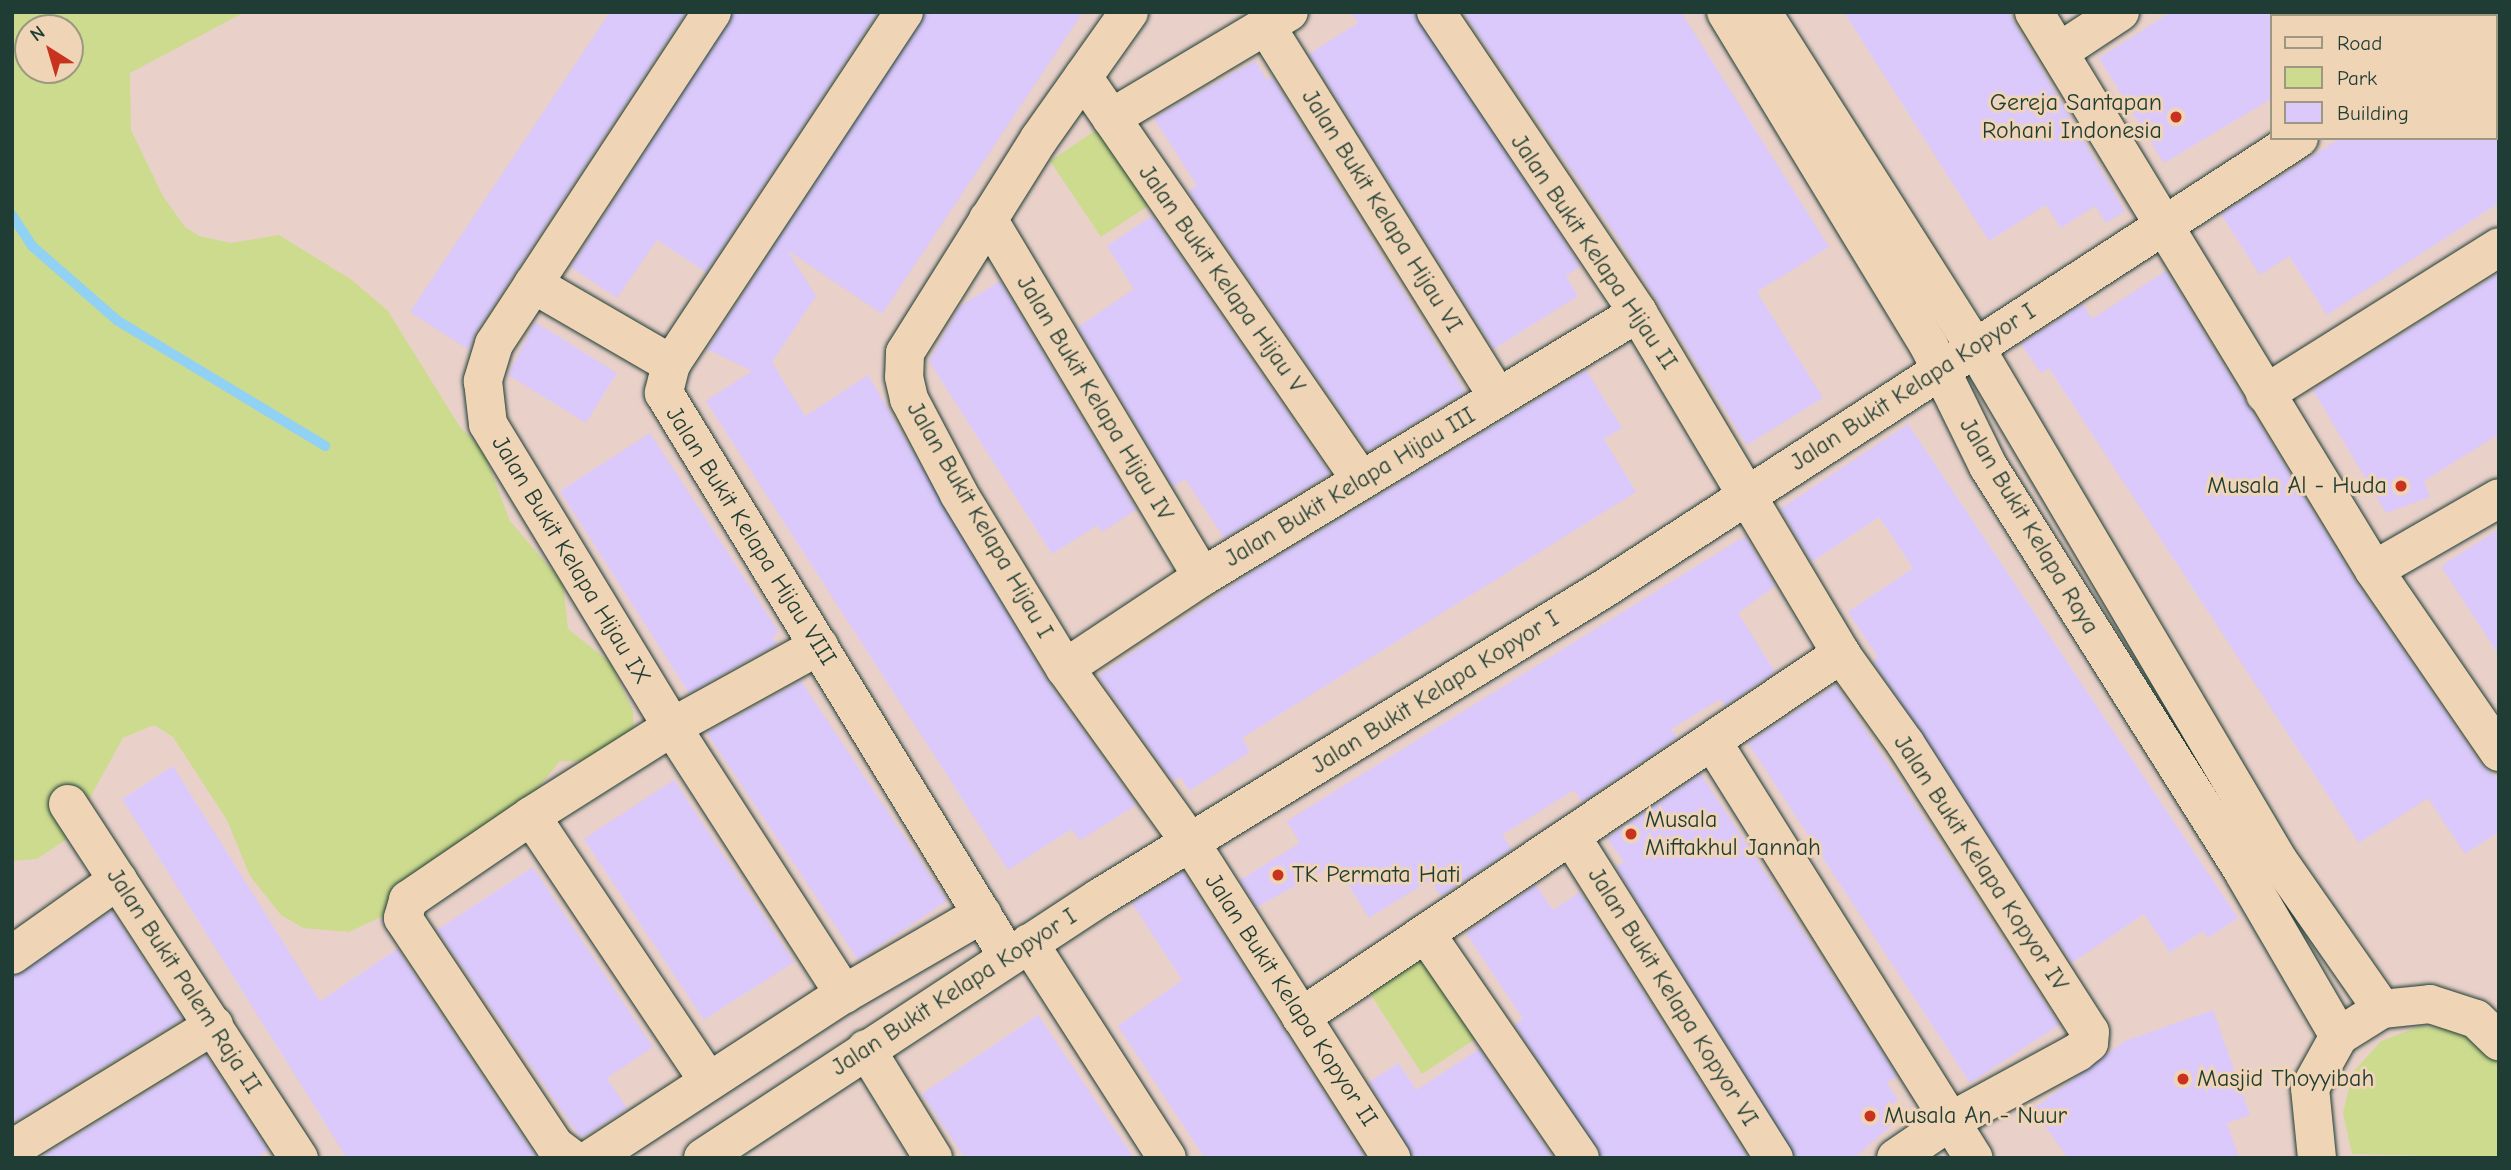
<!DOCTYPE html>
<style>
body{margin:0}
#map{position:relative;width:2511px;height:1170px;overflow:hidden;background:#e9d1ca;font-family:"Comic Neue",sans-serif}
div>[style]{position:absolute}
.green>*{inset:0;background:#cddb8f}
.stream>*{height:10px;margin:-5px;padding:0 5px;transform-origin:5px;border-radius:5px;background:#91d1f3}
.building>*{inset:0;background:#dac9fa}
.roads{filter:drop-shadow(0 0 2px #1f3d34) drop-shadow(0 0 2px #1f3d34)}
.street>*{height:38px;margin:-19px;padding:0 19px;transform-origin:19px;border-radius:19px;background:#efd4b6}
.dots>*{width:19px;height:19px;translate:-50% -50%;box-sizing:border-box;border:4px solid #efd4b6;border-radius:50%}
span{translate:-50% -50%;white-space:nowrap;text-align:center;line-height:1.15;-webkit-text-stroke:6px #efd4b6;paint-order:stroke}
.poi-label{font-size:24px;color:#1f3d34}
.right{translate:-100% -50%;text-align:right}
.left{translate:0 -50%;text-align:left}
.street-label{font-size:24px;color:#1f3d34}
.frame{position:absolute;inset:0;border:14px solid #1f3d34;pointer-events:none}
.legend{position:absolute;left:2270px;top:14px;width:228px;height:126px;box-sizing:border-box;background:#efd4b6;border:2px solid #9c9882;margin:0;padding:9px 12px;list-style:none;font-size:21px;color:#1f3d34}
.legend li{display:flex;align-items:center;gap:14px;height:35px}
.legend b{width:35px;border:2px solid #9c9882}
.north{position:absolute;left:14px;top:14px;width:70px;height:70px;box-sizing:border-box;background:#efd4b6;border:2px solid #9c9882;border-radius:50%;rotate:323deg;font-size:19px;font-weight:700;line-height:28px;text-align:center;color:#1f3d34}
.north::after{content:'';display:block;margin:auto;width:24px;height:32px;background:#c8321e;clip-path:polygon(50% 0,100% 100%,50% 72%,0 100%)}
</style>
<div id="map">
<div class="green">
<div style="clip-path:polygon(evenodd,12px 12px,245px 12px,130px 73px,131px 130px,163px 196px,185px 227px,199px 236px,231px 243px,279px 235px,352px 280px,388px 311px,460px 427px,483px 450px,510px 521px,563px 583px,568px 629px,610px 662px,633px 711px,634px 741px,601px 762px,560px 761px,516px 815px,405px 886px,383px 916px,349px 932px,303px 928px,281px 915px,250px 876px,227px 820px,173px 737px,154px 725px,123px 738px,67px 839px,37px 859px,12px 861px,12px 12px,28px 28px,70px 28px,70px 70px,28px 70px,28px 28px)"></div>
<div style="clip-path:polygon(1108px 122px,1160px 198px,1101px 237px,1050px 161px)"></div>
<div style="clip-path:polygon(1424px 956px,1477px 1038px,1422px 1074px,1369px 992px)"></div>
<div style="clip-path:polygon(2421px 1026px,2462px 1031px,2499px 1058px,2499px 1158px,2352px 1154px,2343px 1113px,2353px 1072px,2381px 1041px)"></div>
</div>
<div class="stream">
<div style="left:12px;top:215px;width:37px;rotate:57deg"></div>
<div style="left:32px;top:246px;width:114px;rotate:41.1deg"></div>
<div style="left:118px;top:321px;width:242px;rotate:31.1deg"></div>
</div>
<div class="building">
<div style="clip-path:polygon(610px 12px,686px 12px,476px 332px,469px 350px,410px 312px)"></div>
<div style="clip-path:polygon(734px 12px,878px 12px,706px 272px,657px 240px,617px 298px,571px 267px)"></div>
<div style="clip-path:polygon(926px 12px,1083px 12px,882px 314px,787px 250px,816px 296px,772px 362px,805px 416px,868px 375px,1046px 679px,1136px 805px,1079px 841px,1072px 829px,1008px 870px,706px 401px,752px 371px,707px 349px)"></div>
<div style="clip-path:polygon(1351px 12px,1414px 12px,1580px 266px,1566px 276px,1578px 296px,1494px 349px,1309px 54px,1358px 23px)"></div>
<div style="clip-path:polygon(1463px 12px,1681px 12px,1829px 247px,1757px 292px,1823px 398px,1747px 445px,1620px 241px)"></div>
<div style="clip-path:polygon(1844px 12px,2008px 12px,2125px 211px,2106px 223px,2095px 206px,2061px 228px,2046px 205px,1989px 241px)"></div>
<div style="clip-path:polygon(2171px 12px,2271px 12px,2271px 99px,2164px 163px,2099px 58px)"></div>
<div style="clip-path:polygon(1255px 61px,1267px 80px,1272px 77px,1465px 392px,1368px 451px,1188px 191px,1197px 186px,1154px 118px)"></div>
<div style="clip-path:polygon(2499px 124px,2499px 203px,2327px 315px,2289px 256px,2260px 275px,2221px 214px,2341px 138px,2495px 138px)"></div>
<div style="clip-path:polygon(1152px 216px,1330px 474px,1224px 538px,1185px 479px,1173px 487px,1078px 327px,1134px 289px,1107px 246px)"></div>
<div style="clip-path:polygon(2166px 271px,2356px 582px,2481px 764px,2499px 780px,2499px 832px,2465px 854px,2428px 798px,2359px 843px,2049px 368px,2041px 373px,2021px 344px,2083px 304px,2092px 319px)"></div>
<div style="clip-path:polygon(2499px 273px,2499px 434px,2424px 481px,2430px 497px,2386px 513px,2313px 390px)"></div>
<div style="clip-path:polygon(1000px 281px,1136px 510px,1102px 532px,1098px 525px,1052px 554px,929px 361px,960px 306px)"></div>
<div style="clip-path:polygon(535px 322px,617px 373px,586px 423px,508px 375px)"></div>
<div style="clip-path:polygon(1586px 370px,1622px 428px,1604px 439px,1636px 492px,1242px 738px,1250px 752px,1189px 791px,1181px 777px,1173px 781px,1098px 676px,1249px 574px)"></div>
<div style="clip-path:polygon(1908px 424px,2238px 918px,2208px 938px,2203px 931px,2170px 953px,2144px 914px,2072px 963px,1873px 661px,1878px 657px,1848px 612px,1913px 568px,1879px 517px,1812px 562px,1780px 509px)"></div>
<div style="clip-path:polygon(650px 433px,779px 632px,772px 637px,777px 644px,689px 693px,560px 491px)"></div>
<div style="clip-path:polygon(2499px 529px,2499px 656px,2441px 566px)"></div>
<div style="clip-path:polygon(1745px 536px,1775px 586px,1738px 613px,1775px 672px,1725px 706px,1720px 699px,1671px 729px,1677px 738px,1582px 802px,1574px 790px,1502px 835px,1512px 849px,1441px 896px,1430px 880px,1369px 918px,1335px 864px,1257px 907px,1240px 880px,1300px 843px,1287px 821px)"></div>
<div style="clip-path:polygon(801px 681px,947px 901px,858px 960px,707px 733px)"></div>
<div style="clip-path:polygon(1836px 685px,2059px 1025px,1970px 1083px,1748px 743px)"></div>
<div style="clip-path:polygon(173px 766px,320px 1001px,397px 949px,537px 1158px,347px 1158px,122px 799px)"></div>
<div style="clip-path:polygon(1701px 774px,1897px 1076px,1887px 1083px,1898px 1100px,1884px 1109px,1894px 1123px,1854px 1158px,1796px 1158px,1616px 867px,1624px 862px,1607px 838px)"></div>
<div style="clip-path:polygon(674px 780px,794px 962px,704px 1020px,584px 839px)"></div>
<div style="clip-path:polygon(533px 867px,653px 1047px,607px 1078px,627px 1108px,581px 1138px,437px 930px)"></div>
<div style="clip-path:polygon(1183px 872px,1283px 1029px,1365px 1158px,1205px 1158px,1118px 1026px,1182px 980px,1132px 903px)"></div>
<div style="clip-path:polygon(1536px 885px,1553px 910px,1580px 892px,1748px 1158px,1602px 1158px,1515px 1025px,1523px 1019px,1466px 933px)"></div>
<div style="clip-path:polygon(112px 911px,182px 1019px,12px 1123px,12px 977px)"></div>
<div style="clip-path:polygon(2213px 1010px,2250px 1115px,2227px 1123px,2239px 1158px,2068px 1158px,2033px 1109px,2125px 1041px)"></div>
<div style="clip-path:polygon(1038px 1015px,1085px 1085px,1134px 1158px,965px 1158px,922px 1094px)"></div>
<div style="clip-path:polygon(1479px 1049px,1553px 1158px,1413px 1158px,1369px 1082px,1398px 1063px,1417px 1090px)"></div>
<div style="clip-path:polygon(206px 1056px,268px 1150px,256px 1158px,40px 1158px)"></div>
</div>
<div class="roads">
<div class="street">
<div style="left:712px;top:12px;width:397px;rotate:123.3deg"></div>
<div style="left:494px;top:344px;width:39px;rotate:107deg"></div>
<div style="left:483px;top:381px;width:43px;rotate:83.4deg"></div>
<div style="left:488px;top:424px;width:354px;rotate:58.7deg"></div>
<div style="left:672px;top:727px;width:318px;rotate:57.2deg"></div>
<div style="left:904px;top:12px;width:422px;rotate:123.5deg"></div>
<div style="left:671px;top:364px;width:30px;rotate:104deg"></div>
<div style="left:664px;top:393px;width:661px;rotate:58.62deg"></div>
<div style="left:1129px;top:12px;width:156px;rotate:125.3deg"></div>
<div style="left:1039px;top:139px;width:252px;rotate:122.1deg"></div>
<div style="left:905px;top:353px;width:24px;rotate:92deg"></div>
<div style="left:904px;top:377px;width:23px;rotate:77deg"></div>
<div style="left:909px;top:399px;width:107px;rotate:62.2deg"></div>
<div style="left:959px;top:494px;width:204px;rotate:58.7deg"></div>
<div style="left:1065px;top:668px;width:214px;rotate:54.3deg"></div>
<div style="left:1190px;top:842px;width:375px;rotate:57.5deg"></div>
<div style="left:1436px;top:12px;width:362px;rotate:56.1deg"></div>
<div style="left:1638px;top:313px;width:397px;rotate:59.2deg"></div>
<div style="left:1841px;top:654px;width:110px;rotate:54.3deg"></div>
<div style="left:1905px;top:743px;width:343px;rotate:57.4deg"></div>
<div style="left:2090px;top:1032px;width:11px;rotate:95deg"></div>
<div style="left:2089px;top:1043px;width:14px;rotate:141deg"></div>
<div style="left:2078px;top:1052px;width:147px;rotate:151.5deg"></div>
<div style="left:1949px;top:1122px;width:64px;rotate:145.8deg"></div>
<div style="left:1726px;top:12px;width:391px;rotate:58.7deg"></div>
<div style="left:1929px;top:346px;width:134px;rotate:63.8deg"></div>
<div style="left:1988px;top:466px;width:481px;rotate:57.8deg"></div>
<div style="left:2244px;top:873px;width:189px;rotate:59.8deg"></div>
<div style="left:1762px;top:12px;width:397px;rotate:57.6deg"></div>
<div style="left:1975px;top:347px;width:596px;rotate:59.43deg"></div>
<div style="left:2278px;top:860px;width:182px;rotate:55.1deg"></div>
<div style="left:2034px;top:12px;width:653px;rotate:58.65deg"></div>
<div style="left:2374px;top:570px;width:221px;rotate:55.5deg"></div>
<div style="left:2493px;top:16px;width:6px;rotate:-39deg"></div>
<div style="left:1266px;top:26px;width:438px;rotate:58deg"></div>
<div style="left:2059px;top:52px;width:73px;rotate:-33.3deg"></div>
<div style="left:1083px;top:77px;width:490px;rotate:55.4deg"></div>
<div style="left:1111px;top:118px;width:207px;rotate:-30.8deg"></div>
<div style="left:988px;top:219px;width:417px;rotate:59.1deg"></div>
<div style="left:533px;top:284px;width:160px;rotate:30.1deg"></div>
<div style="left:2265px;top:394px;width:276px;rotate:-32.1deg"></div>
<div style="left:2374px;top:570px;width:144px;rotate:-29.9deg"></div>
<div style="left:1065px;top:668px;width:164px;rotate:-33.6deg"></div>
<div style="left:1202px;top:577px;width:510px;rotate:-31.2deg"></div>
<div style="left:1712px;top:741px;width:492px;rotate:57.9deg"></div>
<div style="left:68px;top:804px;width:423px;rotate:56.9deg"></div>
<div style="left:531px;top:816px;width:167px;rotate:-32.3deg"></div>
<div style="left:672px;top:727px;width:168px;rotate:-28.9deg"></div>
<div style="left:1571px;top:836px;width:381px;rotate:57.8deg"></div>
<div style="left:1426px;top:934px;width:272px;rotate:55.5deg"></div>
<div style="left:1029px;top:943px;width:255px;rotate:57.3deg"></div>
<div style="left:12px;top:955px;width:130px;rotate:-35.3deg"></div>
<div style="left:1301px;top:1017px;width:651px;rotate:-33.91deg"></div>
<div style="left:866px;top:1049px;width:128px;rotate:58.4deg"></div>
<div style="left:12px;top:1149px;width:237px;rotate:-31.5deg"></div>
<div style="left:571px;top:1158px;width:20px;rotate:-143deg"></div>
<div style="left:555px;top:1146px;width:274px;rotate:-123.7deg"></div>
<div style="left:403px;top:918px;width:19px;rotate:-74deg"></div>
<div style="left:408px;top:900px;width:149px;rotate:-34.3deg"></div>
<div style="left:531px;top:816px;width:316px;rotate:56.2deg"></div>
<div style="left:592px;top:1158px;width:301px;rotate:-33.1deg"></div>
<div style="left:844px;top:994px;width:160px;rotate:-30.1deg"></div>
<div style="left:703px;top:1158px;width:474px;rotate:-33.3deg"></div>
<div style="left:1099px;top:898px;width:593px;rotate:-31.49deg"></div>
<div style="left:1605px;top:588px;width:827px;rotate:-32.96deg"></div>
<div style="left:2317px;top:1158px;width:70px;rotate:-95.7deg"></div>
<div style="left:2310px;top:1088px;width:60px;rotate:-60.9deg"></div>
<div style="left:2339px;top:1036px;width:51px;rotate:-32.1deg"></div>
<div style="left:2382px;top:1009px;width:48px;rotate:-5.9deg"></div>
<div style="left:2430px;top:1004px;width:48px;rotate:18.1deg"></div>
<div style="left:2476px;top:1019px;width:32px;rotate:44deg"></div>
</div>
</div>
<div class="dots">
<div style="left:2176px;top:117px;background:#c8321e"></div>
<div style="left:2401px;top:486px;background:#c8321e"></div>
<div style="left:1631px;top:834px;background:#c8321e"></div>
<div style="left:1278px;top:875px;background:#c8321e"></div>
<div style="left:2183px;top:1079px;background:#c8321e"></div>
<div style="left:1870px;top:1116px;background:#c8321e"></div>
</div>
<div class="poi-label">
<span class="right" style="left:2162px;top:117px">Gereja Santapan<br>Rohani Indonesia</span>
<span class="right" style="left:2387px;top:486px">Musala Al - Huda</span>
<span class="left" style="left:1645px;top:834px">Musala<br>Miftakhul Jannah</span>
<span class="left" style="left:1292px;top:875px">TK Permata Hati</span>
<span class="left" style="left:2197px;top:1079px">Masjid Thoyyibah</span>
<span class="left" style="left:1884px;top:1116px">Musala An - Nuur</span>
</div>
<div class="street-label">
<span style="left:1382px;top:211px;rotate:58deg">Jalan Bukit Kelapa Hijau VI</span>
<span style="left:1594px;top:252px;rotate:56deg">Jalan Bukit Kelapa Hijau II</span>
<span style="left:1222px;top:279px;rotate:55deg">Jalan Bukit Kelapa Hijau V</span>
<span style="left:1913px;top:387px;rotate:-33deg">Jalan Bukit Kelapa Kopyor I</span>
<span style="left:1095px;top:398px;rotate:59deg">Jalan Bukit Kelapa Hijau IV</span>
<span style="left:1350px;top:487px;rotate:-31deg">Jalan Bukit Kelapa Hijau III</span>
<span style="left:980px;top:520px;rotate:60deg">Jalan Bukit Kelapa Hijau I</span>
<span style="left:2029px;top:526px;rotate:59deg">Jalan Bukit Kelapa Raya</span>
<span style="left:751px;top:536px;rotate:58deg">Jalan Bukit Kelapa Hijau VIII</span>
<span style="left:571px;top:560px;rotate:59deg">Jalan Bukit Kelapa Hijau IX</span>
<span style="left:1435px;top:692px;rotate:-32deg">Jalan Bukit Kelapa Kopyor I</span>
<span style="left:1981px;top:863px;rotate:57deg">Jalan Bukit Kelapa Kopyor IV</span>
<span style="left:184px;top:981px;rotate:57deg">Jalan Bukit Palem Raja II</span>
<span style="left:954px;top:992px;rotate:-33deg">Jalan Bukit Kelapa Kopyor I</span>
<span style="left:1673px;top:997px;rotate:58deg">Jalan Bukit Kelapa Kopyor VI</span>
<span style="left:1291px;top:1000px;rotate:57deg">Jalan Bukit Kelapa Kopyor II</span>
</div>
<div class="frame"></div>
<ul class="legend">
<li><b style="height:9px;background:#efd4b6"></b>Road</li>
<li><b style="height:19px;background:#cddb8f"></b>Park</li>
<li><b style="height:19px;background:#dac9fa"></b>Building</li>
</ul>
<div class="north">N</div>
</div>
